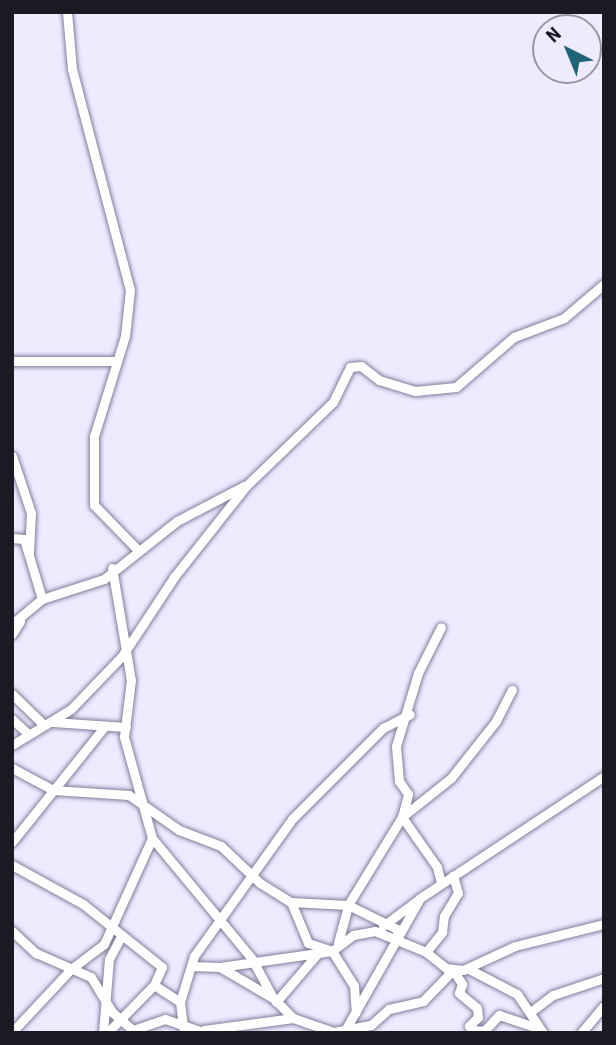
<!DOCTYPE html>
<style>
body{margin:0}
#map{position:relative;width:616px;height:1045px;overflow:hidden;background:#eeebff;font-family:"Roboto Condensed",sans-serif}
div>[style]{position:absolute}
.roads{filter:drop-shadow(0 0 2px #827e9b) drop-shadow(0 0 2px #827e9b)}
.minor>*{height:9px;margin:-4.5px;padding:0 4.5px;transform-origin:4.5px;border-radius:4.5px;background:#fff}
span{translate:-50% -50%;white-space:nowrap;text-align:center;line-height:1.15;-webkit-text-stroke:7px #eeebff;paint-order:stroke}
.frame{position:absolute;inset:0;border:14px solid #1a1924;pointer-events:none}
.north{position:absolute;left:532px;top:14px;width:70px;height:70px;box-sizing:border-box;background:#eeebff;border:2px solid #9997a7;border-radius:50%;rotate:317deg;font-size:19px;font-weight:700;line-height:28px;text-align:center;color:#1a1924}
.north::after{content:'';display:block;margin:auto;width:24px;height:32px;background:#216477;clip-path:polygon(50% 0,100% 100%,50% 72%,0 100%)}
</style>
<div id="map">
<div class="roads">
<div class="minor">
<div style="left:67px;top:12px;width:57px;rotate:85deg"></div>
<div style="left:72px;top:69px;width:228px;rotate:75.3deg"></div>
<div style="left:130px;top:290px;width:46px;rotate:96.2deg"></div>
<div style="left:125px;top:336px;width:105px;rotate:107.2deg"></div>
<div style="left:94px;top:436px;width:69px;rotate:90deg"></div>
<div style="left:94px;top:505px;width:62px;rotate:45.7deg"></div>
<div style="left:12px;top:361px;width:102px"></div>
<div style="left:12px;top:456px;width:60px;rotate:71.6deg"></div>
<div style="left:31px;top:513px;width:40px;rotate:92.9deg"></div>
<div style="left:12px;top:538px;width:12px;rotate:5deg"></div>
<div style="left:24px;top:539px;width:63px;rotate:73.3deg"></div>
<div style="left:112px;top:568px;width:114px;rotate:80.4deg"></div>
<div style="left:131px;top:680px;width:57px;rotate:97deg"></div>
<div style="left:124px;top:737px;width:105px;rotate:74.5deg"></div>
<div style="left:152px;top:838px;width:157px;rotate:50.4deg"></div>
<div style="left:252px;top:959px;width:44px;rotate:61.7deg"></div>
<div style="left:273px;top:998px;width:28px;rotate:45deg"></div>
<div style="left:293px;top:1018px;width:43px;rotate:18.9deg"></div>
<div style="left:334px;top:1032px;width:38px;rotate:-11deg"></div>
<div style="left:371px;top:1025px;width:24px;rotate:-42deg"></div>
<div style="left:389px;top:1009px;width:35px;rotate:-13deg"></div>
<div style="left:423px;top:1001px;width:43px;rotate:-45.9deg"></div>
<div style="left:12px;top:624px;width:39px;rotate:-40deg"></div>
<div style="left:42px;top:599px;width:65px;rotate:-17.9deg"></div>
<div style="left:104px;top:579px;width:93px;rotate:-38.5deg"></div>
<div style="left:177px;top:521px;width:76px;rotate:-27.6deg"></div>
<div style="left:12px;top:634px;width:15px;rotate:-58deg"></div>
<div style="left:12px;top:694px;width:43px;rotate:44.1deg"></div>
<div style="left:12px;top:719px;width:21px;rotate:43deg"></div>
<div style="left:53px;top:722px;width:73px;rotate:3.9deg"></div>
<div style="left:12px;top:745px;width:69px;rotate:-31.4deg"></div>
<div style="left:71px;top:709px;width:74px;rotate:-46.1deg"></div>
<div style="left:122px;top:656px;width:95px;rotate:-56.6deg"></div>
<div style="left:174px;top:577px;width:116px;rotate:-51.6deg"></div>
<div style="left:246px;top:486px;width:121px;rotate:-44deg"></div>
<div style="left:333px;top:402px;width:39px;rotate:-64deg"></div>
<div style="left:350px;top:367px;width:11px;rotate:-5deg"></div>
<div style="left:361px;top:366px;width:23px;rotate:38deg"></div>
<div style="left:379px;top:380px;width:38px;rotate:17deg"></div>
<div style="left:415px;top:391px;width:41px;rotate:-5.6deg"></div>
<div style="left:456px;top:387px;width:77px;rotate:-40.8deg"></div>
<div style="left:514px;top:337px;width:53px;rotate:-20.8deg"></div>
<div style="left:564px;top:318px;width:52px;rotate:-40.4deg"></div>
<div style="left:12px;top:768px;width:47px;rotate:28.2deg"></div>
<div style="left:53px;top:790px;width:76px;rotate:3.8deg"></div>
<div style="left:129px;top:795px;width:61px;rotate:35deg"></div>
<div style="left:179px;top:830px;width:45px;rotate:20.9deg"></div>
<div style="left:221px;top:846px;width:54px;rotate:43.5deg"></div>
<div style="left:260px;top:883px;width:36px;rotate:32deg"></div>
<div style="left:291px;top:902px;width:44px;rotate:67.5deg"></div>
<div style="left:308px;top:943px;width:25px;rotate:18deg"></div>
<div style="left:332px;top:951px;width:41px;rotate:57.8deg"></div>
<div style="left:354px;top:986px;width:26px;rotate:86deg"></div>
<div style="left:12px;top:842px;width:147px;rotate:-51.3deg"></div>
<div style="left:12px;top:865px;width:81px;rotate:28.8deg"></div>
<div style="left:83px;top:904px;width:101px;rotate:38.6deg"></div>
<div style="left:162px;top:967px;width:20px;rotate:114deg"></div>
<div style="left:154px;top:985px;width:67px;rotate:134.4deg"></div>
<div style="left:441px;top:883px;width:16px;rotate:-104deg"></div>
<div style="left:437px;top:867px;width:61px;rotate:-125deg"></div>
<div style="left:402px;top:817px;width:63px;rotate:-38.5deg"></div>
<div style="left:451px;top:778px;width:73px;rotate:-51.7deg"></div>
<div style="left:496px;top:721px;width:35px;rotate:-63deg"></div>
<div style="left:291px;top:902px;width:57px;rotate:3deg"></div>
<div style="left:348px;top:905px;width:55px;rotate:26.1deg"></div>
<div style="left:397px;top:929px;width:9px;rotate:90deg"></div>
<div style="left:383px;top:926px;width:45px;rotate:-36.9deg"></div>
<div style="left:12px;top:931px;width:33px;rotate:43deg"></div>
<div style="left:36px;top:953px;width:60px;rotate:23.6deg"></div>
<div style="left:91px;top:977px;width:41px;rotate:59deg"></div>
<div style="left:112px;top:1012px;width:28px;rotate:41deg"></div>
<div style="left:133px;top:1030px;width:34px;rotate:-19deg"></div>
<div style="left:165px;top:1019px;width:43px;rotate:18.9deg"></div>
<div style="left:338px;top:943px;width:39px;rotate:-75deg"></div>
<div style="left:348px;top:905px;width:103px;rotate:-58.5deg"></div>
<div style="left:402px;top:817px;width:24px;rotate:-75deg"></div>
<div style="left:408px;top:794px;width:16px;rotate:-125deg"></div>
<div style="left:399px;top:781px;width:35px;rotate:-95deg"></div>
<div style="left:396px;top:746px;width:76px;rotate:-73.2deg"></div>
<div style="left:418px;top:673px;width:51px;rotate:-63.4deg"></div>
<div style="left:426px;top:952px;width:26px;rotate:-51deg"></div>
<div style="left:442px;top:932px;width:16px;rotate:-83deg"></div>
<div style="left:444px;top:916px;width:27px;rotate:-59deg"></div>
<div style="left:458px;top:893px;width:18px;rotate:-106deg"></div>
<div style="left:191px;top:966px;width:29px;rotate:2deg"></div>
<div style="left:220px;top:967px;width:59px;rotate:30.5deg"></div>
<div style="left:220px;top:967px;width:113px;rotate:-8.1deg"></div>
<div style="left:332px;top:951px;width:26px;rotate:-37deg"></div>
<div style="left:353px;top:935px;width:22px;rotate:-10deg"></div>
<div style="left:375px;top:931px;width:55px;rotate:22.4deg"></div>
<div style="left:426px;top:952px;width:26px;rotate:39deg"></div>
<div style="left:446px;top:968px;width:17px;rotate:7deg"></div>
<div style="left:463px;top:970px;width:57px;rotate:-24.8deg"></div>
<div style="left:515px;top:946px;width:92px;rotate:-13.9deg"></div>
<div style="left:469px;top:969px;width:54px;rotate:27.5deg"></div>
<div style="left:517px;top:994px;width:47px;rotate:56.3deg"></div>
<div style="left:453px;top:970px;width:17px;rotate:57deg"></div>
<div style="left:462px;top:984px;width:9px;rotate:108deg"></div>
<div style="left:459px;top:993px;width:23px;rotate:40deg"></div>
<div style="left:477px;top:1008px;width:9px;rotate:84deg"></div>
<div style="left:478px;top:1017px;width:13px;rotate:135deg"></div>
<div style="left:469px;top:1026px;width:6px;rotate:45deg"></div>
<div style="left:473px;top:1030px;width:11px;rotate:5deg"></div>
<div style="left:484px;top:1031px;width:22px;rotate:-47deg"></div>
<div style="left:499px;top:1015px;width:41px;rotate:18.4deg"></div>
<div style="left:154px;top:985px;width:31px;rotate:33deg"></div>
<div style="left:180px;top:1002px;width:26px;rotate:83deg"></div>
<div style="left:180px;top:1002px;width:48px;rotate:-73.1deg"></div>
<div style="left:194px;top:956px;width:168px;rotate:-54.4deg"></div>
<div style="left:292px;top:819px;width:129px;rotate:-45deg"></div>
<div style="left:383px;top:728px;width:30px;rotate:-27deg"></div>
<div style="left:276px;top:1002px;width:65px;rotate:-49.4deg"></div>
<div style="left:533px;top:1010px;width:25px;rotate:-37deg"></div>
<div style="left:553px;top:995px;width:54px;rotate:-18.4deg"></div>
<div style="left:204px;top:1030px;width:90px;rotate:-7.7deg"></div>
<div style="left:12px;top:1032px;width:86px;rotate:-46.9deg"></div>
<div style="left:71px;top:969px;width:41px;rotate:-37.1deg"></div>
<div style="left:104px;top:944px;width:116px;rotate:-65.6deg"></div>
<div style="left:344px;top:1032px;width:154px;rotate:-60.4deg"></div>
<div style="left:420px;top:898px;width:221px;rotate:-33.5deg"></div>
<div style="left:103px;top:1033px;width:74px;rotate:-85.4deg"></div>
<div style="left:109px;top:959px;width:26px;rotate:-62deg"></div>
<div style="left:581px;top:1033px;width:35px;rotate:-50deg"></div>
</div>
</div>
<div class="frame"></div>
<div class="north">N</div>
</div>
